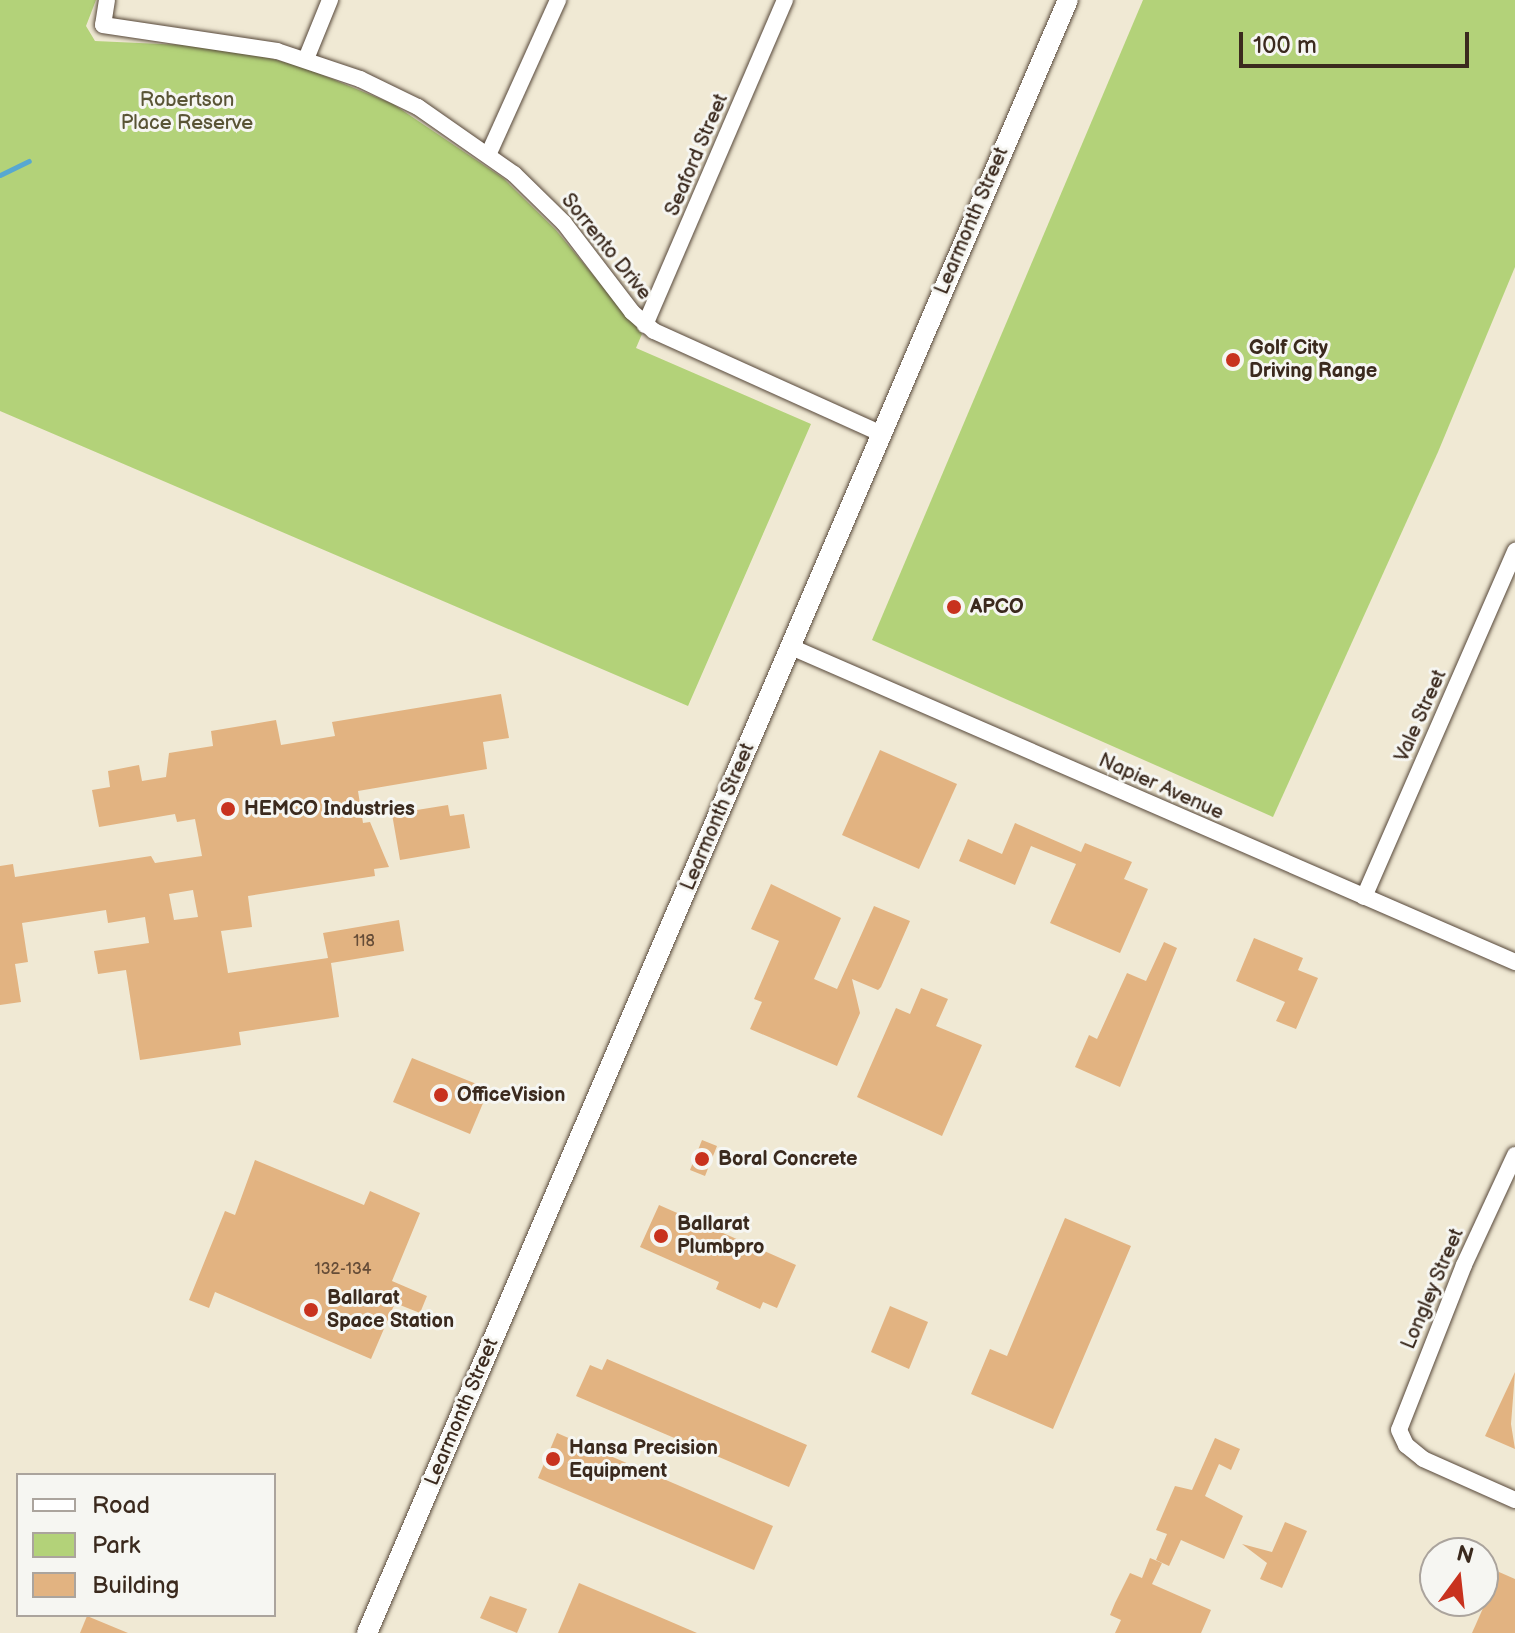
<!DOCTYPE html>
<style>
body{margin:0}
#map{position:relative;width:1515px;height:1633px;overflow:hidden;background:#f0e9d4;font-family:"Balsamiq Sans",sans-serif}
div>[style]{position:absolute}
.green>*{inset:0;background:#b3d279}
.stream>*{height:5px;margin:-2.5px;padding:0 2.5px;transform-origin:2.5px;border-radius:2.5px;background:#57a8d1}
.building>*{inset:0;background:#e2b381}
.roads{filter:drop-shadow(0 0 2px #564739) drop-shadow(0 0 2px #564739)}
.minor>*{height:16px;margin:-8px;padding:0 8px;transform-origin:8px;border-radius:8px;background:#fff}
.tertiary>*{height:20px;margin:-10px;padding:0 10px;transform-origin:10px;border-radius:10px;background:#fff}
.dots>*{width:22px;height:22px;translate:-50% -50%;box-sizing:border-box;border:4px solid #f6f6f2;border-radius:50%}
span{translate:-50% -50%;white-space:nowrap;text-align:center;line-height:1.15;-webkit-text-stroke:6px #f6f6f2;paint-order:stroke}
.number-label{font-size:16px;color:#654c37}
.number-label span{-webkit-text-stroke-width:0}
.park-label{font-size:20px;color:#595435}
.street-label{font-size:20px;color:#3b2a1e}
.poi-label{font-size:20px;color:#3b2a1e;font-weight:700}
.left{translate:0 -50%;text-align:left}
.legend{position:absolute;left:16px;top:1473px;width:260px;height:144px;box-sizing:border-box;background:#f6f6f2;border:2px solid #aba49d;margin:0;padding:10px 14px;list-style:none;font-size:24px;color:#3b2a1e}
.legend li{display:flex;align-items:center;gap:16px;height:40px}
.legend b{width:40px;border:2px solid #aba49d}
.north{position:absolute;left:1419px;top:1537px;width:80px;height:80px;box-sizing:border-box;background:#f6f6f2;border:2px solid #aba49d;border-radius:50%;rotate:15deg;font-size:22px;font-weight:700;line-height:32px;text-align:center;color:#3b2a1e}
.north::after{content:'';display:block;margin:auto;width:28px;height:36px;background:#c8321e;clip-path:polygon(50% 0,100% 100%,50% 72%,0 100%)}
.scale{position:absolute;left:1239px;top:32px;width:230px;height:36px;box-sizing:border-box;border:4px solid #3b2a1e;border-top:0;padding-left:10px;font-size:24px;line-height:28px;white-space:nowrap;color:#3b2a1e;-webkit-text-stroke:6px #f6f6f2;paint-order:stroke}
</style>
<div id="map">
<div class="green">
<div style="clip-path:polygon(0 0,96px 0,86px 26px,95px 41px,205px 46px,257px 55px,303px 67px,393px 104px,503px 178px,555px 229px,642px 334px,636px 348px,811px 424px,688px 706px,0 411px)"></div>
<div style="clip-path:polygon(1143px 0,1515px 0,1515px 267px,1438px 452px,1273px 817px,872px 640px)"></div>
</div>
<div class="stream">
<div style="left:0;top:175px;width:32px;rotate:-26deg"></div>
</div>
<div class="building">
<div style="clip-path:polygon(evenodd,501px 694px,509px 738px,483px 742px,487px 769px,358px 791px,363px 823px,370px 822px,389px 867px,374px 869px,375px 876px,248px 896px,252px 927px,221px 931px,228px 973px,328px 958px,323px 933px,399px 920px,404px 951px,331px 963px,339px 1017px,239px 1032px,241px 1045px,140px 1060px,126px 970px,98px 974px,94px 951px,149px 943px,145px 917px,108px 923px,106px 910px,22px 923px,28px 962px,15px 964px,21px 1002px,0 1005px,0 866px,13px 864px,15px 877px,151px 856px,155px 863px,202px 856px,195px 819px,177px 822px,175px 814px,99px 827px,92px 790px,110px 787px,108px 771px,139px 765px,142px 781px,166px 777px,169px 753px,213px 746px,211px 731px,276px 720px,281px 745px,335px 736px,332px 722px,501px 694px,193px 890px,198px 917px,174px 920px,169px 894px,193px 890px)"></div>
<div style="clip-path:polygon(880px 750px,957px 784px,919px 869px,842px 835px)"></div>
<div style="clip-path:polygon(448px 805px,450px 816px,464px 814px,470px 848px,400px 860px,392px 814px)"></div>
<div style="clip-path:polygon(1015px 823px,1081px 852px,1085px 843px,1132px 862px,1124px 879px,1148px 889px,1120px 953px,1050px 923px,1076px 864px,1031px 846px,1015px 885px,959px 861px,968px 839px,1002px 854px)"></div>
<div style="clip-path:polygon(771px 884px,841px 918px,814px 979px,837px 989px,874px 906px,910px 921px,881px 987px,878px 990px,852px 979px,860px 1013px,837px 1066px,750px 1029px,762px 1002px,754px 999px,779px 941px,751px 929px)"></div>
<div style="clip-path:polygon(1254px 938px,1303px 958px,1298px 970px,1318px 978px,1296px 1029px,1276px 1021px,1285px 1002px,1236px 981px)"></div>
<div style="clip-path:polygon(1164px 942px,1177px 948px,1120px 1087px,1075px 1067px,1089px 1035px,1097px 1039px,1127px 973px,1146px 981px)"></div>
<div style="clip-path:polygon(921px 988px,948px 999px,936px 1026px,982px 1045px,942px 1136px,857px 1097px,896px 1008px,910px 1014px)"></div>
<div style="clip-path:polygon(412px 1058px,489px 1089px,470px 1134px,393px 1102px)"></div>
<div style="clip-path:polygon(702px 1140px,717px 1146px,705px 1176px,690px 1170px)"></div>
<div style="clip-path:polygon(255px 1160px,364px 1205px,370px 1191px,420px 1213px,392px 1281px,427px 1296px,420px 1313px,395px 1303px,371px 1359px,215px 1292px,209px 1308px,189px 1300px,225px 1211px,235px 1215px)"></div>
<div style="clip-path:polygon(659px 1205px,796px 1265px,777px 1308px,763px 1302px,760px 1309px,716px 1289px,719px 1282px,640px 1247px)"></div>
<div style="clip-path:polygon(1065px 1218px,1131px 1246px,1053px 1429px,971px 1394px,990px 1349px,1007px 1356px)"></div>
<div style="clip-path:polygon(890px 1306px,928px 1322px,909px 1369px,871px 1352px)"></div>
<div style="clip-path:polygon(607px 1359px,807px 1445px,789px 1487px,576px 1396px,590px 1365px,602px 1370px)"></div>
<div style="clip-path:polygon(1515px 1372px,1511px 1424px,1515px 1449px,1485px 1436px)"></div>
<div style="clip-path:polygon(557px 1433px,773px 1526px,754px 1570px,538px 1478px)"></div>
<div style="clip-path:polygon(1215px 1438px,1240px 1449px,1231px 1470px,1219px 1464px,1205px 1496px,1243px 1516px,1224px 1559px,1181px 1540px,1169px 1566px,1156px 1560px,1167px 1534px,1156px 1530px,1175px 1486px,1192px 1490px)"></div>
<div style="clip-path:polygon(1285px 1522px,1307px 1531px,1282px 1588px,1260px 1579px,1267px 1563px,1242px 1544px,1272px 1552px)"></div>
<div style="clip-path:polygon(1150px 1558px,1162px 1563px,1152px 1584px,1211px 1610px,1201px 1633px,1115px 1633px,1121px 1620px,1110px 1615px,1115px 1603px,1130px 1573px,1142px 1578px)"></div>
<div style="clip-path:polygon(1499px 1572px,1515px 1579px,1515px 1633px,1472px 1633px)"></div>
<div style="clip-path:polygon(579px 1583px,655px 1615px,697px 1633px,558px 1633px)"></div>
<div style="clip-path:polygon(490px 1596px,527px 1609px,517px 1633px,480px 1618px)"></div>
<div style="clip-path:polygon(87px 1616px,128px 1633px,80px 1633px)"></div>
</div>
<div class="roads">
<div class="minor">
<div style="left:107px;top:0;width:25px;rotate:99deg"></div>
<div style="left:103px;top:25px;width:176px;rotate:8.5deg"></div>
<div style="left:277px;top:51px;width:88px;rotate:18.6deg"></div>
<div style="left:360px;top:79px;width:64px;rotate:25.8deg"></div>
<div style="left:418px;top:107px;width:117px;rotate:34.9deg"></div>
<div style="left:514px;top:174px;width:70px;rotate:44.4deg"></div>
<div style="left:564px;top:223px;width:112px;rotate:52.6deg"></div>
<div style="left:632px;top:312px;width:29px;rotate:41deg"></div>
<div style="left:654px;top:331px;width:250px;rotate:24.3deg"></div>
<div style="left:306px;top:59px;width:64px;rotate:-67.9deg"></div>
<div style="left:489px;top:153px;width:168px;rotate:-65.7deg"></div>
<div style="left:645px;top:325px;width:354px;rotate:-66.7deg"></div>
<div style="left:791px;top:647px;width:790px;rotate:23.51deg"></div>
<div style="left:1364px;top:897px;width:378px;rotate:-66.4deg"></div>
<div style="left:1515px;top:1155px;width:121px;rotate:114.9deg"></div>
<div style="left:1464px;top:1265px;width:177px;rotate:111.5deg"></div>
<div style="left:1399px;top:1430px;width:17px;rotate:65deg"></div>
<div style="left:1406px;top:1445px;width:22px;rotate:39deg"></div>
<div style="left:1423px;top:1459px;width:101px;rotate:24deg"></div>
</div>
<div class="tertiary">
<div style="left:367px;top:1633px;width:1777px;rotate:-66.77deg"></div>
</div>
</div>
<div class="dots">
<div style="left:1233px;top:360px;background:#c8321e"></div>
<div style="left:954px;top:607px;background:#c8321e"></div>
<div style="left:228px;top:809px;background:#c8321e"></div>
<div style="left:441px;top:1095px;background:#c8321e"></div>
<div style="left:702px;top:1159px;background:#c8321e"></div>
<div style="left:661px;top:1236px;background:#c8321e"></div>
<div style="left:311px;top:1310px;background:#c8321e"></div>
<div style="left:553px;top:1459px;background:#c8321e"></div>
</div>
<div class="number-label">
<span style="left:364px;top:942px">118</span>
<span style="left:343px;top:1270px">132-134</span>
</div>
<div class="park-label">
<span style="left:187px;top:112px">Robertson<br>Place Reserve</span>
</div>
<div class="street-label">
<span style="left:697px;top:155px;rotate:-67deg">Seaford Street</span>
<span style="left:972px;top:221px;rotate:-67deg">Learmonth Street</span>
<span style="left:606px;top:247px;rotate:51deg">Sorrento Drive</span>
<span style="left:1421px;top:716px;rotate:-66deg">Vale Street</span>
<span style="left:1161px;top:787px;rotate:24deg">Napier Avenue</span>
<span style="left:718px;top:817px;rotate:-67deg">Learmonth Street</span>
<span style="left:1433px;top:1289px;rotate:-67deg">Longley Street</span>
<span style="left:462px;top:1412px;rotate:-67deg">Learmonth Street</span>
</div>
<div class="poi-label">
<span class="left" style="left:1249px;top:360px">Golf City<br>Driving Range</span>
<span class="left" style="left:970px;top:607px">APCO</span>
<span class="left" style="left:244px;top:809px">HEMCO Industries</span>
<span class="left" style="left:457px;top:1095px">OfficeVision</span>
<span class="left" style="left:718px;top:1159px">Boral Concrete</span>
<span class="left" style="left:677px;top:1236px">Ballarat<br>Plumbpro</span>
<span class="left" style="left:327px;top:1310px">Ballarat<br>Space Station</span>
<span class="left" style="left:569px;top:1460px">Hansa Precision<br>Equipment</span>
</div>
<ul class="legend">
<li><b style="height:10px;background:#fff"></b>Road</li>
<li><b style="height:22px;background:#b3d279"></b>Park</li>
<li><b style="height:22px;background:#e2b381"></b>Building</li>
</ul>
<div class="north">N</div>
<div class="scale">100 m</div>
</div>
